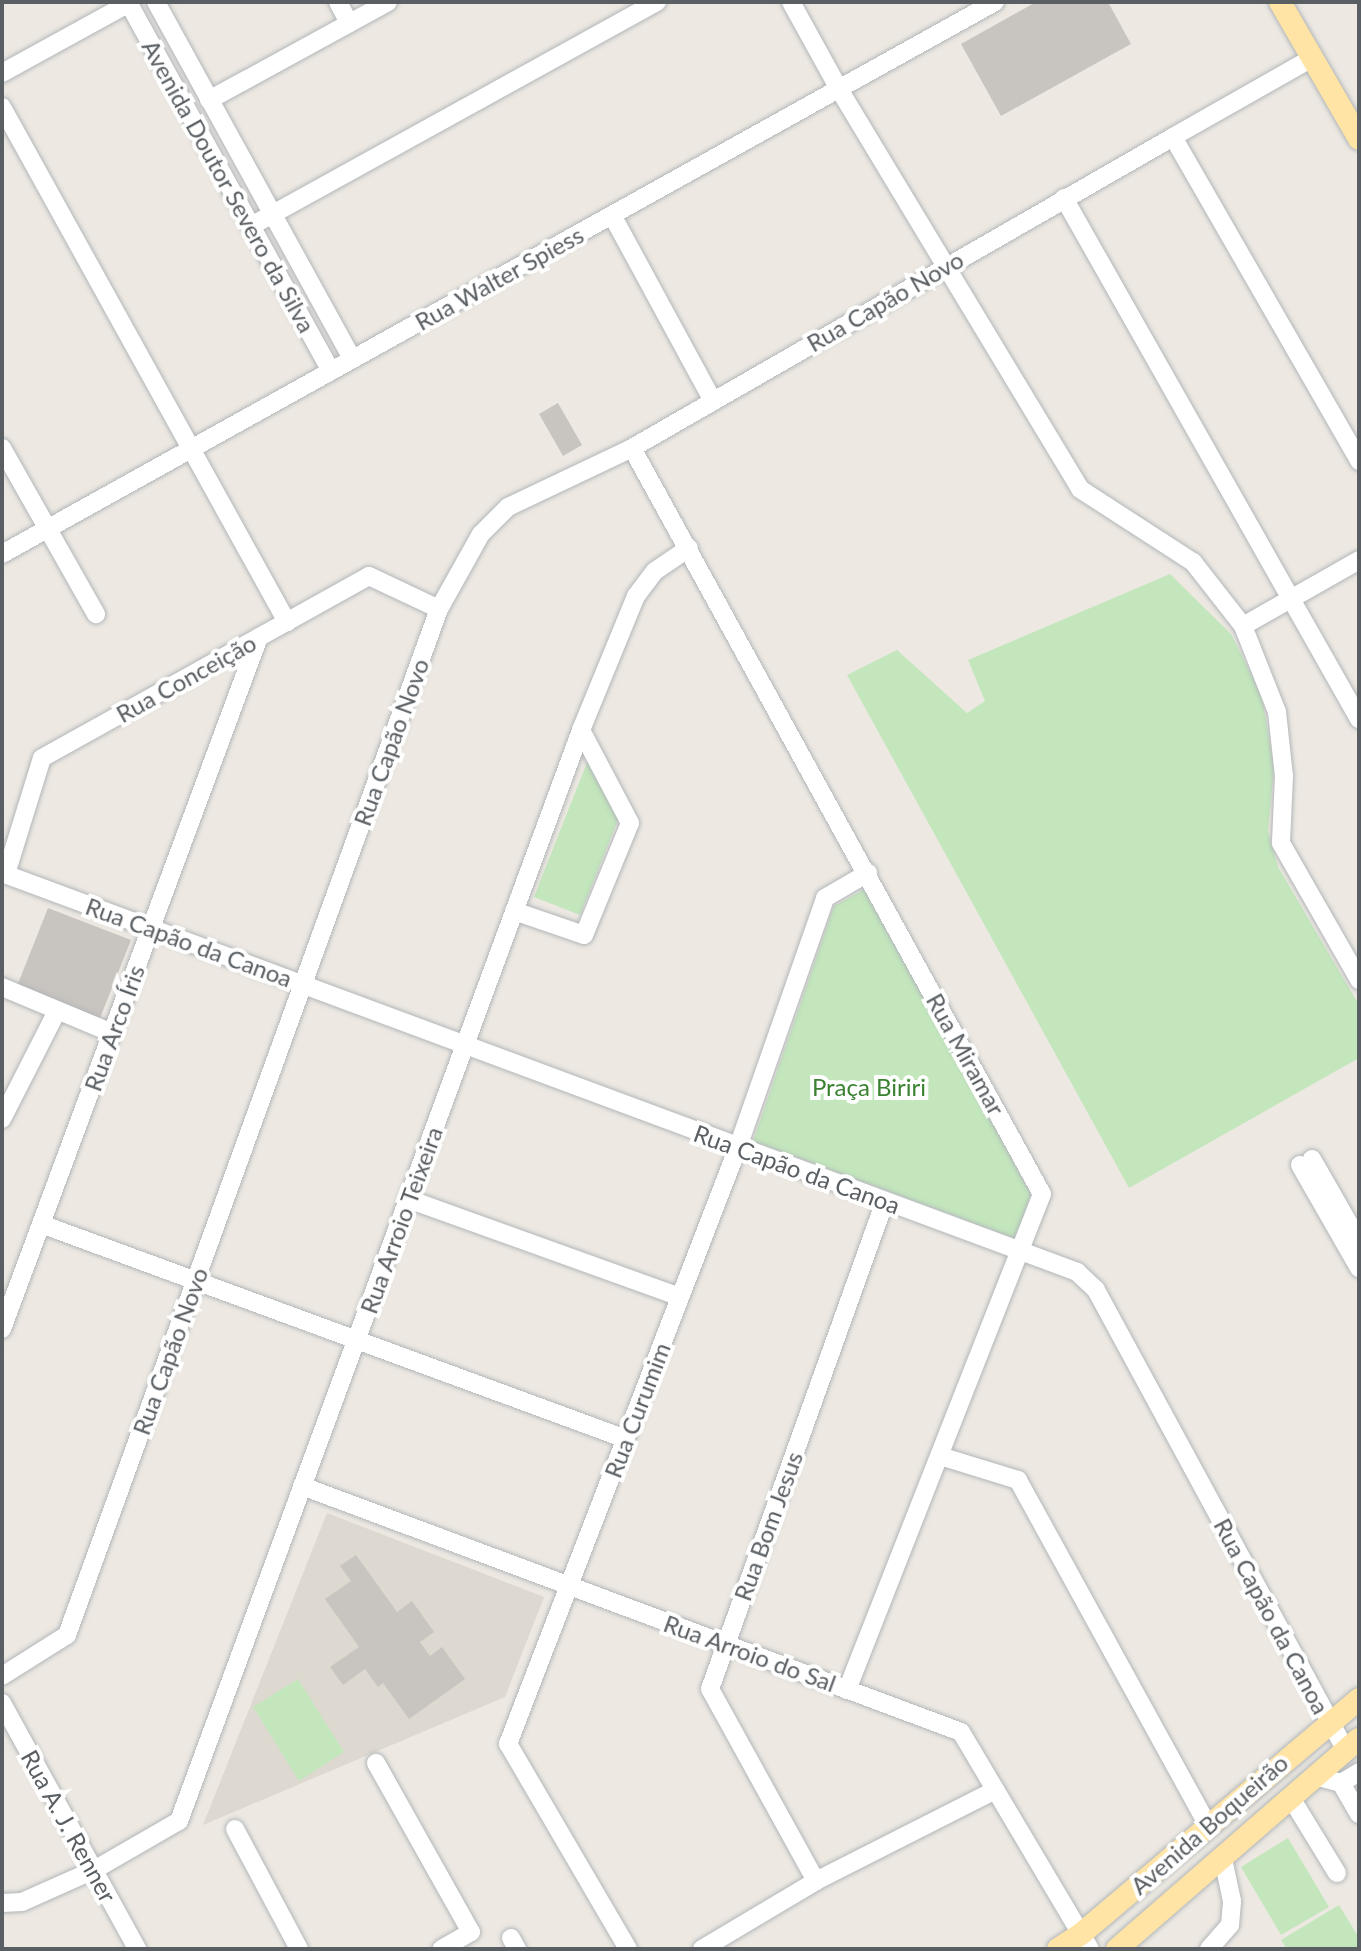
<!DOCTYPE html>
<meta charset="utf-8">
<style>
body{margin:0}
#map{position:relative;width:1361px;height:1951px;overflow:hidden;background:#ede9e2;font-family:Lato,sans-serif}
div>[style]{position:absolute}
.education>*{inset:0;background:#ddd8d0}
.green>*{inset:0;background:#c3e6bd}
.building>*{inset:0;background:#c8c4bf}
.roads{filter:drop-shadow(0 0 2px #b2b6ba) drop-shadow(0 0 2px #b2b6ba)}
.minor>*{height:18px;margin:-9px;padding:0 9px;transform-origin:9px;border-radius:9px;background:#fff}
.major>*{height:22px;margin:-11px;padding:0 11px;transform-origin:11px;border-radius:11px;background:#ffe4a5}
span{translate:-50% -50%;white-space:nowrap;text-align:center;line-height:1.15;-webkit-text-stroke:8px #fff;paint-order:stroke}
.street-label{font-size:24px;color:#5a5f63}
.park-label{font-size:24px;color:#3a8232}
.frame{position:absolute;inset:0;border:4px solid #5a5f63;pointer-events:none}
</style>
<div id="map">
<div class="education">
<div style="clip-path:polygon(327px 1513px,544px 1597px,505px 1697px,203px 1825px)"></div>
</div>
<div class="green">
<div style="clip-path:polygon(1170px 574px,1231px 634px,1262px 696px,1274px 768px,1268px 831px,1278px 867px,1359px 1005px,1359px 1058px,1129px 1188px,847px 675px,897px 650px,967px 713px,985px 701px,968px 660px)"></div>
<div style="clip-path:polygon(588px 760px,620px 815px,580px 915px,534px 897px)"></div>
<div style="clip-path:polygon(865px 889px,1031px 1194px,1016px 1239px,753px 1141px,834px 906px)"></div>
<div style="clip-path:polygon(298px 1679px,344px 1752px,299px 1781px,253px 1707px)"></div>
<div style="clip-path:polygon(1288px 1838px,1329px 1907px,1281px 1935px,1241px 1867px)"></div>
<div style="clip-path:polygon(1339px 1905px,1359px 1938px,1359px 1949px,1287px 1949px,1281px 1940px)"></div>
</div>
<div class="building">
<div style="clip-path:polygon(1036px 2px,1108px 2px,1131px 44px,1001px 116px,961px 44px)"></div>
<div style="clip-path:polygon(558px 403px,582px 445px,563px 456px,539px 414px)"></div>
<div style="clip-path:polygon(48px 908px,131px 940px,100px 1018px,17px 986px)"></div>
<div style="clip-path:polygon(356px 1555px,397px 1612px,412px 1601px,434px 1632px,420px 1642px,430px 1656px,442px 1647px,465px 1679px,409px 1719px,383px 1683px,378px 1687px,365px 1669px,343px 1685px,330px 1667px,359px 1647px,325px 1599px,351px 1581px,340px 1566px)"></div>
</div>
<div class="roads">
<div class="minor">
<div style="left:128px;top:2px;width:421px;rotate:61.2deg"></div>
<div style="left:156px;top:2px;width:407px;rotate:61.2deg"></div>
<div style="left:338px;top:2px;width:24px;rotate:62deg"></div>
<div style="left:791px;top:2px;width:99px;rotate:61.1deg"></div>
<div style="left:839px;top:89px;width:467px;rotate:58.9deg"></div>
<div style="left:1080px;top:489px;width:135px;rotate:32.9deg"></div>
<div style="left:1193px;top:562px;width:81px;rotate:52deg"></div>
<div style="left:1243px;top:626px;width:92px;rotate:68.4deg"></div>
<div style="left:1277px;top:712px;width:64px;rotate:83.8deg"></div>
<div style="left:1284px;top:776px;width:67px;rotate:92.6deg"></div>
<div style="left:1281px;top:843px;width:158px;rotate:60.3deg"></div>
<div style="left:1312px;top:58px;width:160px;rotate:150.4deg"></div>
<div style="left:1173px;top:137px;width:374px;rotate:60.1deg"></div>
<div style="left:2px;top:73px;width:147px;rotate:-28.8deg"></div>
<div style="left:209px;top:100px;width:204px;rotate:-28.7deg"></div>
<div style="left:2px;top:107px;width:589px;rotate:61.04deg"></div>
<div style="left:1064px;top:198px;width:599px;rotate:60.48deg"></div>
<div style="left:612px;top:215px;width:212px;rotate:61.5deg"></div>
<div style="left:251px;top:226px;width:464px;rotate:-28.9deg"></div>
<div style="left:2px;top:448px;width:191px;rotate:60.5deg"></div>
<div style="left:632px;top:448px;width:851px;rotate:61.21deg"></div>
<div style="left:1042px;top:1194px;width:533px;rotate:111.46deg"></div>
<div style="left:2px;top:554px;width:1136px;rotate:-29.07deg"></div>
<div style="left:1243px;top:626px;width:133px;rotate:-29.6deg"></div>
<div style="left:2px;top:873px;width:1147px;rotate:20.36deg"></div>
<div style="left:1077px;top:1272px;width:26px;rotate:43deg"></div>
<div style="left:1096px;top:1290px;width:522px;rotate:61.52deg"></div>
<div style="left:6px;top:874px;width:121px;rotate:-72.8deg"></div>
<div style="left:42px;top:758px;width:374px;rotate:-29.1deg"></div>
<div style="left:369px;top:576px;width:77px;rotate:25.2deg"></div>
<div style="left:514px;top:911px;width:74px;rotate:18.9deg"></div>
<div style="left:584px;top:935px;width:121px;rotate:-67.7deg"></div>
<div style="left:630px;top:823px;width:105px;rotate:-117.8deg"></div>
<div style="left:2px;top:987px;width:119px;rotate:22.7deg"></div>
<div style="left:2px;top:1119px;width:121px;rotate:-63deg"></div>
<div style="left:1312px;top:1159px;width:95px;rotate:60.2deg"></div>
<div style="left:1300px;top:1165px;width:119px;rotate:60.2deg"></div>
<div style="left:408px;top:1199px;width:289px;rotate:19.8deg"></div>
<div style="left:41px;top:1224px;width:623px;rotate:20.18deg"></div>
<div style="left:2px;top:1329px;width:738px;rotate:-69.63deg"></div>
<div style="left:940px;top:1456px;width:82px;rotate:17.1deg"></div>
<div style="left:1018px;top:1480px;width:395px;rotate:61.2deg"></div>
<div style="left:302px;top:1486px;width:703px;rotate:20.47deg"></div>
<div style="left:961px;top:1732px;width:252px;rotate:59.3deg"></div>
<div style="left:2px;top:1676px;width:77px;rotate:-32.2deg"></div>
<div style="left:67px;top:1635px;width:1091px;rotate:-70.07deg"></div>
<div style="left:439px;top:609px;width:86px;rotate:-60.8deg"></div>
<div style="left:481px;top:534px;width:38px;rotate:-45deg"></div>
<div style="left:508px;top:507px;width:137px;rotate:-25.4deg"></div>
<div style="left:632px;top:448px;width:624px;rotate:-29.89deg"></div>
<div style="left:2px;top:1703px;width:281px;rotate:61.2deg"></div>
<div style="left:376px;top:1763px;width:194px;rotate:60.7deg"></div>
<div style="left:471px;top:1932px;width:34px;rotate:150deg"></div>
<div style="left:1315px;top:1776px;width:27px;rotate:15deg"></div>
<div style="left:1341px;top:1783px;width:21px;rotate:-31deg"></div>
<div style="left:1341px;top:1783px;width:36px;rotate:60deg"></div>
<div style="left:1291px;top:1798px;width:88px;rotate:58.5deg"></div>
<div style="left:235px;top:1829px;width:136px;rotate:61.9deg"></div>
<div style="left:816px;top:1881px;width:219px;rotate:-118.9deg"></div>
<div style="left:710px;top:1689px;width:518px;rotate:-70.27deg"></div>
<div style="left:2px;top:1903px;width:20px;rotate:-3deg"></div>
<div style="left:22px;top:1902px;width:79px;rotate:-24deg"></div>
<div style="left:94px;top:1870px;width:98px;rotate:-30deg"></div>
<div style="left:179px;top:1821px;width:1163px;rotate:-69.77deg"></div>
<div style="left:581px;top:730px;width:145px;rotate:-67.7deg"></div>
<div style="left:636px;top:596px;width:31px;rotate:-53deg"></div>
<div style="left:655px;top:571px;width:41px;rotate:-34.1deg"></div>
<div style="left:511px;top:1938px;width:13px;rotate:61deg"></div>
<div style="left:628px;top:1949px;width:238px;rotate:-120.3deg"></div>
<div style="left:508px;top:1744px;width:640px;rotate:-68.93deg"></div>
<div style="left:738px;top:1147px;width:264px;rotate:-70.7deg"></div>
<div style="left:825px;top:898px;width:50px;rotate:-30.2deg"></div>
<div style="left:702px;top:1949px;width:133px;rotate:-30.8deg"></div>
<div style="left:816px;top:1881px;width:201px;rotate:-26.9deg"></div>
<div style="left:1209px;top:1949px;width:32px;rotate:-49deg"></div>
<div style="left:1230px;top:1925px;width:24px;rotate:-85deg"></div>
<div style="left:1232px;top:1901px;width:43px;rotate:-102.1deg"></div>
</div>
<div class="major">
<div style="left:1280px;top:2px;width:158px;rotate:60deg"></div>
<div style="left:1058px;top:1949px;width:27px;rotate:-33deg"></div>
<div style="left:1081px;top:1934px;width:364px;rotate:-40.2deg"></div>
<div style="left:1117px;top:1949px;width:320px;rotate:-41deg"></div>
</div>
</div>
<div class="street-label">
<span style="left:229px;top:186px;rotate:61deg">Avenida Doutor Severo da Silva</span>
<span style="left:499px;top:278px;rotate:-29deg">Rua Walter Spiess</span>
<span style="left:885px;top:301px;rotate:-30deg">Rua Capão Novo</span>
<span style="left:186px;top:678px;rotate:-29deg">Rua Conceição</span>
<span style="left:391px;top:742px;rotate:-70deg">Rua Capão Novo</span>
<span style="left:189px;top:942px;rotate:20deg">Rua Capão da Canoa</span>
<span style="left:114px;top:1028px;rotate:-70deg">Rua Arco Íris</span>
<span style="left:966px;top:1054px;rotate:61deg">Rua Miramar</span>
<span style="left:797px;top:1169px;rotate:20deg">Rua Capão da Canoa</span>
<span style="left:401px;top:1220px;rotate:-70deg">Rua Arroio Teixeira</span>
<span style="left:170px;top:1351px;rotate:-70deg">Rua Capão Novo</span>
<span style="left:637px;top:1410px;rotate:-69deg">Rua Curumim</span>
<span style="left:768px;top:1526px;rotate:-70deg">Rua Bom Jesus</span>
<span style="left:1272px;top:1616px;rotate:62deg">Rua Capão da Canoa</span>
<span style="left:750px;top:1653px;rotate:20deg">Rua Arroio do Sal</span>
<span style="left:1209px;top:1824px;rotate:-41deg">Avenida Boqueirão</span>
<span style="left:69px;top:1826px;rotate:61deg">Rua A. J. Renner</span>
</div>
<div class="park-label">
<span style="left:869px;top:1087px">Praça Biriri</span>
</div>
<div class="frame"></div>
</div>
